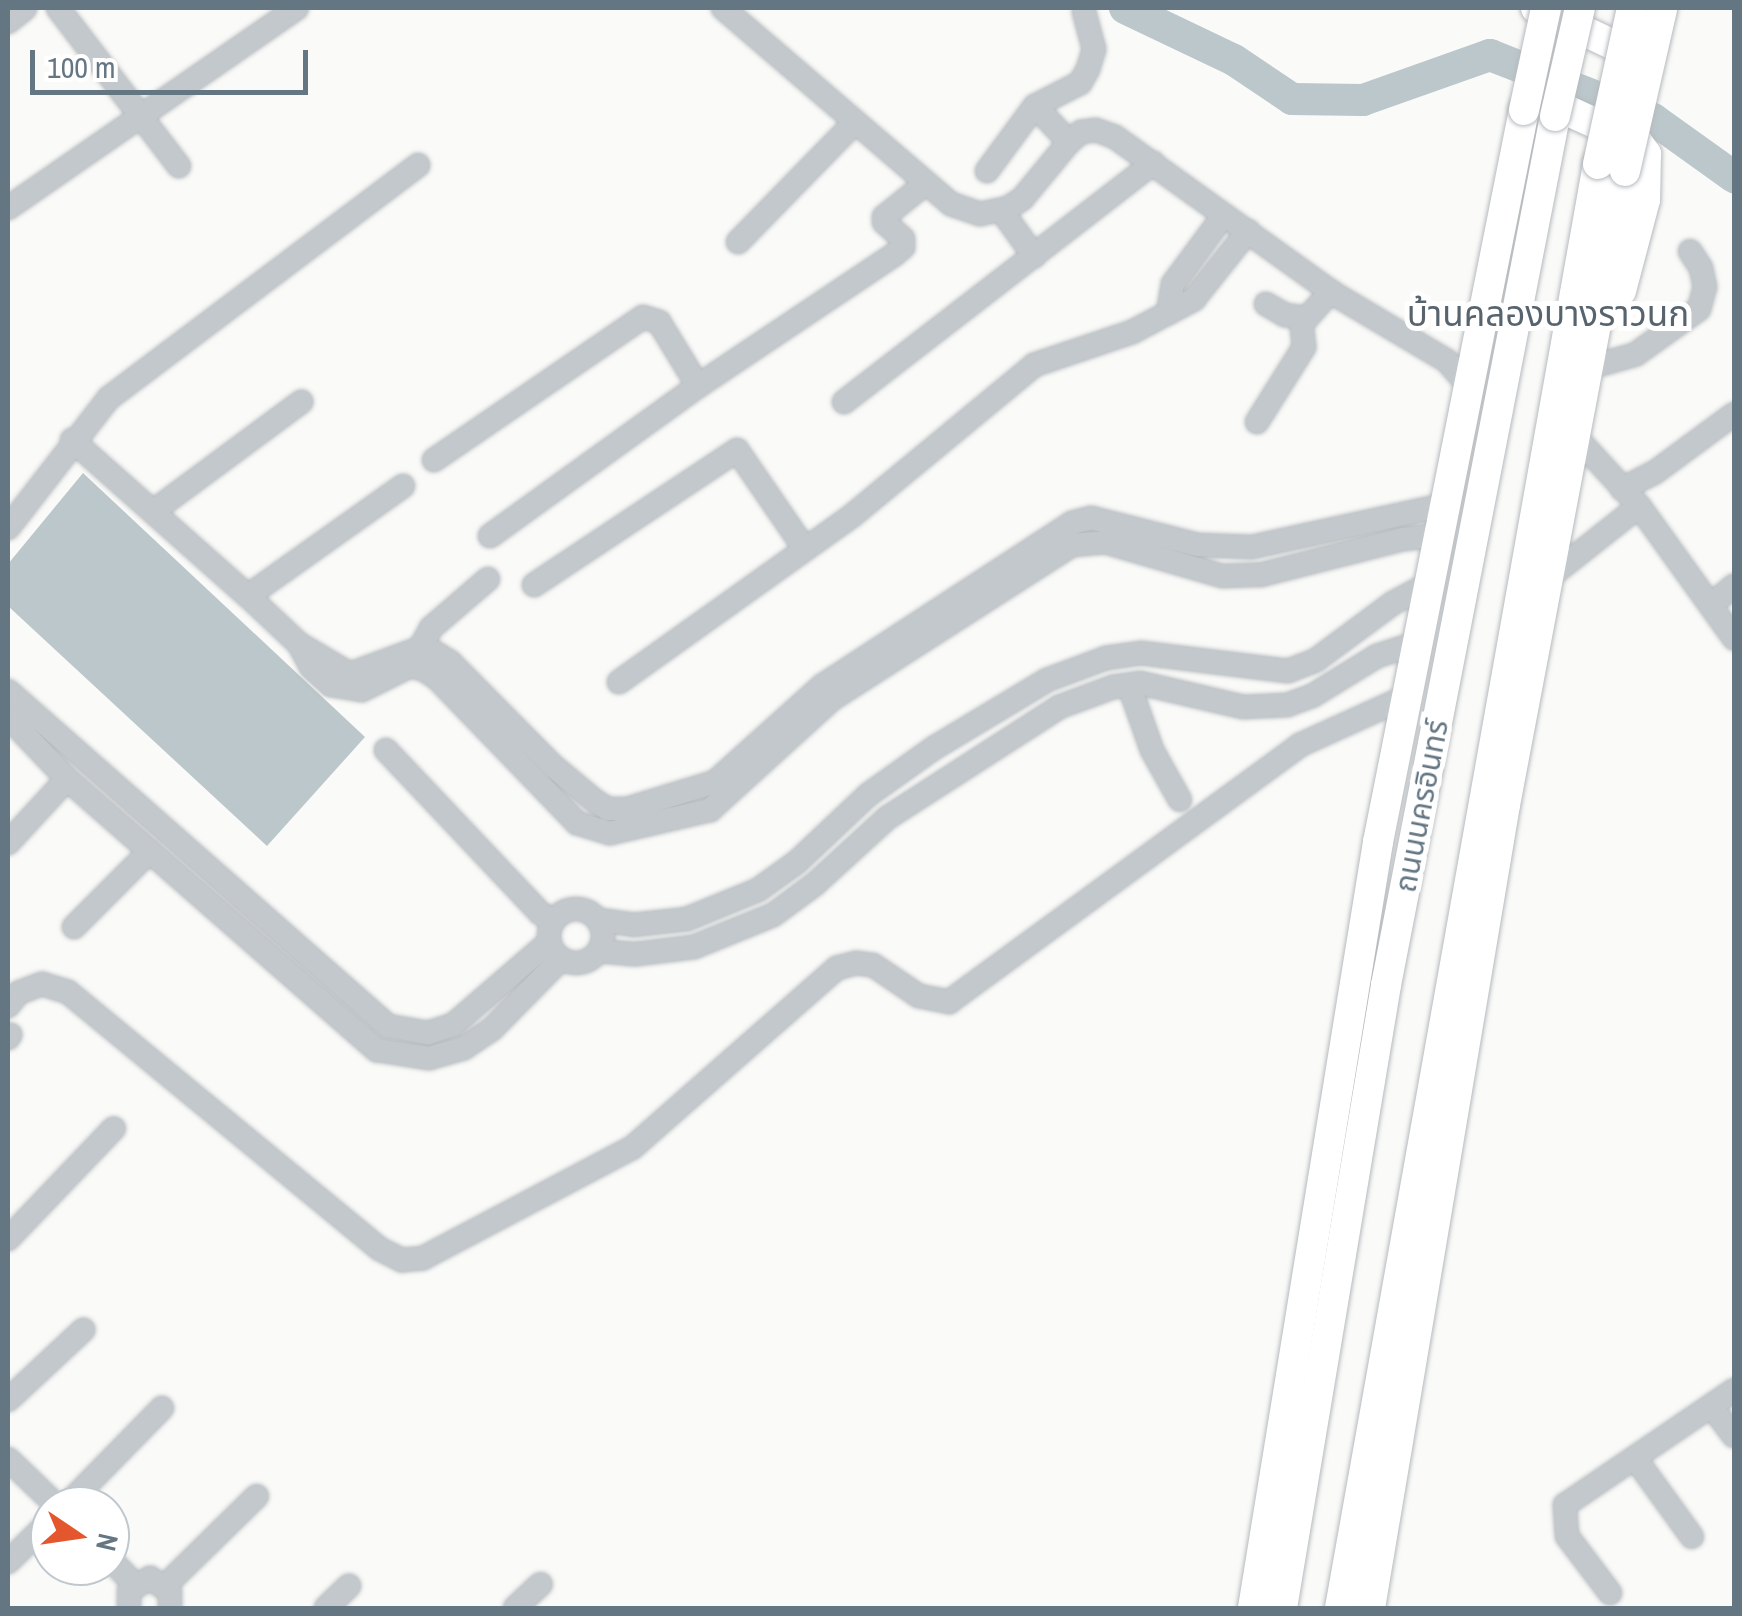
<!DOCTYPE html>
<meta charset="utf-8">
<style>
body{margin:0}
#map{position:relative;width:1742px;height:1616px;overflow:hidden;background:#fafaf8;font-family:"Archivo Narrow","Noto Sans Thai",sans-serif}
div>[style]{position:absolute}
.water>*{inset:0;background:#bbc7cb}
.river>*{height:32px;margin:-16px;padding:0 16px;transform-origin:16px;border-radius:16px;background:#bbc7cb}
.roads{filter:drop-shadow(0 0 2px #b5babe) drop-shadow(0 0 2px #b5babe)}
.minor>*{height:22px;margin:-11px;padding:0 11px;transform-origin:11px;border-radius:11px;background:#c3c8cc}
.minor>.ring{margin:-11px;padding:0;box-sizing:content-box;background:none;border:22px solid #c3c8cc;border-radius:50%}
.major>*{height:30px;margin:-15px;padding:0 15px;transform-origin:15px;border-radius:15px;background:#fff}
.bridges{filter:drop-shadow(0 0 2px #b5babe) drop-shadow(0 0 2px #b5babe)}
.major-bridge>*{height:30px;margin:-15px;padding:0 15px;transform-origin:15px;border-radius:15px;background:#fff}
span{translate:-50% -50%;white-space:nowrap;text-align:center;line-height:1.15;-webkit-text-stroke:10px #fff;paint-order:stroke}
.street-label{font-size:30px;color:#657683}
.quarter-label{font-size:35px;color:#57646e}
.frame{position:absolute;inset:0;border:10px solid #657683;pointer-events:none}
.north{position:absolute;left:30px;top:1486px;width:100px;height:100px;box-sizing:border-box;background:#fff;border:2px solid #c1c8cd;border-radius:50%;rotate:103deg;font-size:28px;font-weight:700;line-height:40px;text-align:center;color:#657683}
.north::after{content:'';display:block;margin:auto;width:35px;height:45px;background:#e4572e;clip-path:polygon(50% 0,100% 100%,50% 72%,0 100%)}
.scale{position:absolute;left:30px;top:50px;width:278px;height:45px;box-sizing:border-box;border:5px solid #657683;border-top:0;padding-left:12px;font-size:30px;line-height:35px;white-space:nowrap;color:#657683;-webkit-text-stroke:8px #fff;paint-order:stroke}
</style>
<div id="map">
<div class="water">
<div style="clip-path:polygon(83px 473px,365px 737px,267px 846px,8px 606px,8px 564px)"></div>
</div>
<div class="river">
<div style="left:1125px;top:8px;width:121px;rotate:25.5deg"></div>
<div style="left:1234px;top:60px;width:70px;rotate:33.9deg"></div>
<div style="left:1292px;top:99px;width:71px;rotate:0.8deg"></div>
<div style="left:1363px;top:100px;width:135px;rotate:-19.5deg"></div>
<div style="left:1490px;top:55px;width:175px;rotate:21.4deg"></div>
<div style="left:1653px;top:119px;width:100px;rotate:35.6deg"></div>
</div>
<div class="roads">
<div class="minor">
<div style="left:58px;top:8px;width:199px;rotate:52.6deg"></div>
<div style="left:723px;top:8px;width:301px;rotate:40.7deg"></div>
<div style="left:951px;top:204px;width:31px;rotate:19deg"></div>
<div style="left:980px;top:214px;width:29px;rotate:-12deg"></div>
<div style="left:1008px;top:208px;width:17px;rotate:-33deg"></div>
<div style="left:1022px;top:199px;width:74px;rotate:-50.5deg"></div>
<div style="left:1069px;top:142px;width:16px;rotate:-40deg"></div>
<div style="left:1081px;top:132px;width:15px;rotate:-8deg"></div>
<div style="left:1096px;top:130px;width:20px;rotate:20deg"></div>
<div style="left:1115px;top:137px;width:272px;rotate:35.6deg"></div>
<div style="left:1336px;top:295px;width:129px;rotate:30.7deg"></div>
<div style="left:1447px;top:361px;width:33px;rotate:49deg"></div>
<div style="left:8px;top:22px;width:22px;rotate:-39deg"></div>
<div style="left:1035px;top:106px;width:51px;rotate:-27.1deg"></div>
<div style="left:1080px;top:83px;width:16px;rotate:-60deg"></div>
<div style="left:1088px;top:69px;width:21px;rotate:-73deg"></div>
<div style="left:1094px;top:49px;width:39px;rotate:-105deg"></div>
<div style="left:987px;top:171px;width:81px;rotate:-53.6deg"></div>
<div style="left:1035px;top:106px;width:50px;rotate:46.6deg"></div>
<div style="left:8px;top:208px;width:351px;rotate:-34.7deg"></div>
<div style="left:1001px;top:210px;width:57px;rotate:54.3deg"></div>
<div style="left:1224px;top:215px;width:86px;rotate:126.5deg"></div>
<div style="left:1173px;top:284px;width:29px;rotate:100deg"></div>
<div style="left:1168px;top:313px;width:30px;rotate:-28deg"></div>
<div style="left:1194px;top:299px;width:87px;rotate:-51.5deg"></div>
<div style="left:738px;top:242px;width:166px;rotate:-45.7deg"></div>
<div style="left:1266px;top:304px;width:22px;rotate:30deg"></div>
<div style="left:1285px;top:315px;width:22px;rotate:8deg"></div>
<div style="left:1307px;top:318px;width:36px;rotate:-48deg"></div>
<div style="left:1602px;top:364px;width:35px;rotate:-16deg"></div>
<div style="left:1636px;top:354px;width:77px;rotate:-35.5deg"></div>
<div style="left:1699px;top:309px;width:23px;rotate:-75deg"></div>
<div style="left:1705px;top:287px;width:19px;rotate:-102deg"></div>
<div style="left:1701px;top:268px;width:20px;rotate:-123deg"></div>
<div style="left:844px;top:402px;width:391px;rotate:-37.7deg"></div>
<div style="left:1257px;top:422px;width:89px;rotate:-57.9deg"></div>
<div style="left:1304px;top:347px;width:30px;rotate:-96deg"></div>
<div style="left:1574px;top:435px;width:96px;rotate:47.5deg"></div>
<div style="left:1639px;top:506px;width:163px;rotate:54.3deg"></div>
<div style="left:72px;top:440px;width:235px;rotate:41.6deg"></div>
<div style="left:248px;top:596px;width:70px;rotate:43.3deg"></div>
<div style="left:299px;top:644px;width:26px;rotate:62deg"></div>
<div style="left:311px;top:667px;width:27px;rotate:42deg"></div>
<div style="left:331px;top:685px;width:31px;rotate:9deg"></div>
<div style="left:362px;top:690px;width:54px;rotate:-26.6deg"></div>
<div style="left:410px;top:666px;width:13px;rotate:13deg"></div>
<div style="left:423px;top:669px;width:17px;rotate:33deg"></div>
<div style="left:437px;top:678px;width:202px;rotate:46deg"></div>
<div style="left:577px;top:823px;width:34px;rotate:17deg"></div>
<div style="left:610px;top:833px;width:103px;rotate:-13deg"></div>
<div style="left:710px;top:810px;width:165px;rotate:-42.3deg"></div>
<div style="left:832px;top:699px;width:285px;rotate:-32.7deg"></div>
<div style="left:1072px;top:545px;width:33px;rotate:-5deg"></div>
<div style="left:1105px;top:542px;width:122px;rotate:16.2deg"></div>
<div style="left:1222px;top:576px;width:38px;rotate:-2deg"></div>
<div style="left:1260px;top:575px;width:147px;rotate:-14.1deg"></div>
<div style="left:1403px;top:539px;width:36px;rotate:-6deg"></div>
<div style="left:434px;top:460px;width:253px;rotate:-34.4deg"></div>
<div style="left:643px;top:317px;width:17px;rotate:17deg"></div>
<div style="left:659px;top:322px;width:75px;rotate:58.6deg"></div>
<div style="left:1622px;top:489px;width:36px;rotate:-27deg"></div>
<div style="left:1654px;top:473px;width:99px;rotate:-36.4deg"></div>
<div style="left:155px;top:510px;width:182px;rotate:-36.5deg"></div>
<div style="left:8px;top:528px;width:165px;rotate:-52.2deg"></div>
<div style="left:109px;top:398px;width:387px;rotate:-37deg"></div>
<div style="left:490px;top:536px;width:256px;rotate:-35.8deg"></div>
<div style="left:698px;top:386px;width:237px;rotate:-33.8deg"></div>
<div style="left:895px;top:254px;width:11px;rotate:-41deg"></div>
<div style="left:903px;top:247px;width:8px;rotate:-90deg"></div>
<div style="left:903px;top:239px;width:25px;rotate:-138deg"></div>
<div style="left:884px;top:222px;width:5px;rotate:-90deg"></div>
<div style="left:884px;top:217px;width:54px;rotate:-39deg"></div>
<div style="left:1547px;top:579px;width:117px;rotate:-38.4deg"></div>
<div style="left:534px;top:585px;width:244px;rotate:-33.6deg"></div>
<div style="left:737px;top:450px;width:120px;rotate:55.5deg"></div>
<div style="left:248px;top:596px;width:190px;rotate:-35.4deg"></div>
<div style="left:1711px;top:605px;width:30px;rotate:-40deg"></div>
<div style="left:299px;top:644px;width:59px;rotate:30.5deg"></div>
<div style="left:350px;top:674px;width:72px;rotate:-20.2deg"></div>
<div style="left:418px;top:649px;width:16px;rotate:11deg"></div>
<div style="left:434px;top:652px;width:19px;rotate:32deg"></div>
<div style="left:450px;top:662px;width:146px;rotate:45.3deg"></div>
<div style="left:553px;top:766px;width:55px;rotate:39.8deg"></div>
<div style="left:595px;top:801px;width:15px;rotate:32deg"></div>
<div style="left:608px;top:809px;width:19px"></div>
<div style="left:627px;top:809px;width:92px;rotate:-17.1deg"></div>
<div style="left:715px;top:782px;width:144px;rotate:-41.9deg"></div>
<div style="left:822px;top:686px;width:298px;rotate:-33.1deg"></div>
<div style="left:1072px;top:523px;width:20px;rotate:-15deg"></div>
<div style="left:1091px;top:518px;width:110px;rotate:14.2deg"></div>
<div style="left:1198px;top:545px;width:54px;rotate:2.1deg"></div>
<div style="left:1252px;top:547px;width:197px;rotate:-12.3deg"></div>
<div style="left:414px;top:659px;width:35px;rotate:-61deg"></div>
<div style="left:431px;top:628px;width:75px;rotate:-40.7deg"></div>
<div style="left:619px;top:682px;width:287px;rotate:-35.5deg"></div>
<div style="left:853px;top:515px;width:235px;rotate:-39.6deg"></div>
<div style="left:1034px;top:365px;width:103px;rotate:-18.6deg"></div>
<div style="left:1132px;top:332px;width:41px;rotate:-27.8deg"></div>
<div style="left:1129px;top:685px;width:69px;rotate:70.5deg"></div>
<div style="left:1152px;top:750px;width:57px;rotate:60.8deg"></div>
<div style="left:8px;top:691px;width:507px;rotate:41.4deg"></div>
<div style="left:388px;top:1026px;width:41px;rotate:9.9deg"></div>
<div style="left:428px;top:1033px;width:26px;rotate:-18deg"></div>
<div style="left:453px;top:1025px;width:127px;rotate:-40.8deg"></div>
<div style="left:8px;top:717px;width:86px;rotate:46.4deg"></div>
<div style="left:67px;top:779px;width:412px;rotate:41.2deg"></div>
<div style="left:377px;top:1050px;width:53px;rotate:8.7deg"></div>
<div style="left:429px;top:1058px;width:36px;rotate:-16deg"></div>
<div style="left:464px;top:1048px;width:34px;rotate:-34deg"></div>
<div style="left:492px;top:1029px;width:98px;rotate:-45.4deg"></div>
<div style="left:386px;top:750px;width:224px;rotate:46.6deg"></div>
<div style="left:540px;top:913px;width:15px;rotate:32deg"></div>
<div style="left:8px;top:843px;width:87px;rotate:-47.3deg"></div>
<div class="ring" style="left:549px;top:909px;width:32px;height:32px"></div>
<div style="left:599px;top:920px;width:34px;rotate:8deg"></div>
<div style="left:633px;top:925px;width:54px;rotate:-6.3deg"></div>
<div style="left:687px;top:919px;width:77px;rotate:-22.2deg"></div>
<div style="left:758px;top:890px;width:48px;rotate:-35.7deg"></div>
<div style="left:797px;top:862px;width:98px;rotate:-43.3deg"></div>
<div style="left:868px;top:795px;width:81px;rotate:-35.5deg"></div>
<div style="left:934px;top:748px;width:132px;rotate:-31deg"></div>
<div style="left:1047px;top:680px;width:63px;rotate:-20.4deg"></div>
<div style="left:1106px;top:658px;width:35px;rotate:-8deg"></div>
<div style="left:1141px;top:653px;width:148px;rotate:7deg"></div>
<div style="left:1288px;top:671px;width:30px;rotate:-21deg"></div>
<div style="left:1316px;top:660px;width:96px;rotate:-36.5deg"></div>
<div style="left:1393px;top:603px;width:38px;rotate:-28deg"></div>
<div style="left:74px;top:927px;width:107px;rotate:-45deg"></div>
<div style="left:599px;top:951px;width:37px;rotate:5deg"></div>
<div style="left:636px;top:954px;width:58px;rotate:-6.9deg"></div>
<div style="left:694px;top:947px;width:85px;rotate:-22.1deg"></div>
<div style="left:773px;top:915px;width:52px;rotate:-36.4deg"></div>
<div style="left:815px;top:884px;width:98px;rotate:-42.5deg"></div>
<div style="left:887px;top:818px;width:205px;rotate:-32.8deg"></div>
<div style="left:1059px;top:707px;width:58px;rotate:-20.3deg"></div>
<div style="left:1113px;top:687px;width:27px;rotate:-8deg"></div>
<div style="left:1140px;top:683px;width:106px;rotate:13.1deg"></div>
<div style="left:1243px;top:707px;width:44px;rotate:-2.6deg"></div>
<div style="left:1287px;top:705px;width:27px;rotate:-20deg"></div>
<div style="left:1312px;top:696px;width:76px;rotate:-31.6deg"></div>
<div style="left:1377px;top:656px;width:42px;rotate:-18deg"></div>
<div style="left:8px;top:1006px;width:16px;rotate:-52deg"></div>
<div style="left:18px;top:993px;width:26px;rotate:-21deg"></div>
<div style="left:42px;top:984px;width:27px;rotate:17deg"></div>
<div style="left:68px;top:992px;width:404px;rotate:39.5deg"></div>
<div style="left:380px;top:1249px;width:25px;rotate:27deg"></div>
<div style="left:402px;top:1260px;width:21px;rotate:-5deg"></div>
<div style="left:423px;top:1258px;width:236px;rotate:-27.8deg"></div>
<div style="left:632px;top:1148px;width:273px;rotate:-41.3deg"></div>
<div style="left:837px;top:968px;width:20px;rotate:-15deg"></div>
<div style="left:856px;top:963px;width:17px;rotate:7deg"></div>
<div style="left:873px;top:965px;width:55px;rotate:34deg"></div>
<div style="left:919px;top:996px;width:31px;rotate:11deg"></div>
<div style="left:949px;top:1002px;width:435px;rotate:-36.2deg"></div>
<div style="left:1300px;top:745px;width:119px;rotate:-24.4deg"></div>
<div style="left:8px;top:1038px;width:4px;rotate:-56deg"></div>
<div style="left:8px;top:1239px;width:153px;rotate:-46.3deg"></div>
<div style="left:8px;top:1400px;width:103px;rotate:-43deg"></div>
<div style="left:1712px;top:1407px;width:36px;rotate:53deg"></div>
<div style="left:1635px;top:1458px;width:97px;rotate:54.2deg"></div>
<div style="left:8px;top:1459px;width:68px;rotate:43.8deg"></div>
<div style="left:66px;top:1506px;width:137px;rotate:-45.6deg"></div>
<div style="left:110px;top:1559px;width:35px;rotate:46deg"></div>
<div style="left:8px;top:1562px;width:59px;rotate:-44.3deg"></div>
<div style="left:166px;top:1585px;width:127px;rotate:-44.4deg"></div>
<div style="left:1610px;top:1593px;width:71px;rotate:-127deg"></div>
<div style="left:1567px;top:1536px;width:31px;rotate:-94deg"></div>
<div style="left:1565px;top:1505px;width:204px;rotate:-34.2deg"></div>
<div style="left:129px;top:1608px;width:17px;rotate:-90deg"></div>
<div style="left:129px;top:1591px;width:25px;rotate:-32deg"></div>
<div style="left:150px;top:1578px;width:24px;rotate:35deg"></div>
<div style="left:170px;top:1592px;width:16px;rotate:90deg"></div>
<div style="left:326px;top:1608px;width:32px;rotate:-44deg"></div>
<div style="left:515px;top:1608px;width:35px;rotate:-43deg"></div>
</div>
<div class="major">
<div style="left:1536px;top:8px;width:119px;rotate:25.5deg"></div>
<div style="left:1538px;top:97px;width:110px;rotate:24.7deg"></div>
<div style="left:1638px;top:143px;width:14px;rotate:54deg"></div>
<div style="left:1646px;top:154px;width:46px;rotate:91.2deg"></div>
<div style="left:1645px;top:200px;width:94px;rotate:104.8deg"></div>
<div style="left:1253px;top:1608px;width:776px;rotate:-80.73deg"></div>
<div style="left:1378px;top:842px;width:746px;rotate:-78.72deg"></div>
<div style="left:1282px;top:1608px;width:632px;rotate:-80.52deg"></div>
<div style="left:1386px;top:985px;width:885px;rotate:-78.99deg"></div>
<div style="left:1340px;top:1608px;width:1467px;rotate:-79.87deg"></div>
<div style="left:1370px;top:1608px;width:814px;rotate:-80.46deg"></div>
<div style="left:1505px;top:805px;width:645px;rotate:-79.28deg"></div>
</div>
</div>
<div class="bridges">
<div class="major-bridge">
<div style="left:1524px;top:110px;width:104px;rotate:-77.8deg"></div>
<div style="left:1555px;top:116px;width:111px;rotate:-77deg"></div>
<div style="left:1598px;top:164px;width:160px;rotate:-77.7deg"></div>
<div style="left:1625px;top:171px;width:166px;rotate:-77.1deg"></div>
</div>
</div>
<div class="street-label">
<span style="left:1421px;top:806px;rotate:-79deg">ถนนนครอินทร์</span>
</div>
<div class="quarter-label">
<span style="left:1548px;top:314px">บ้านคลองบางราวนก</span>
</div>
<div class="frame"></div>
<div class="north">N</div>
<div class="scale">100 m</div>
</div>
